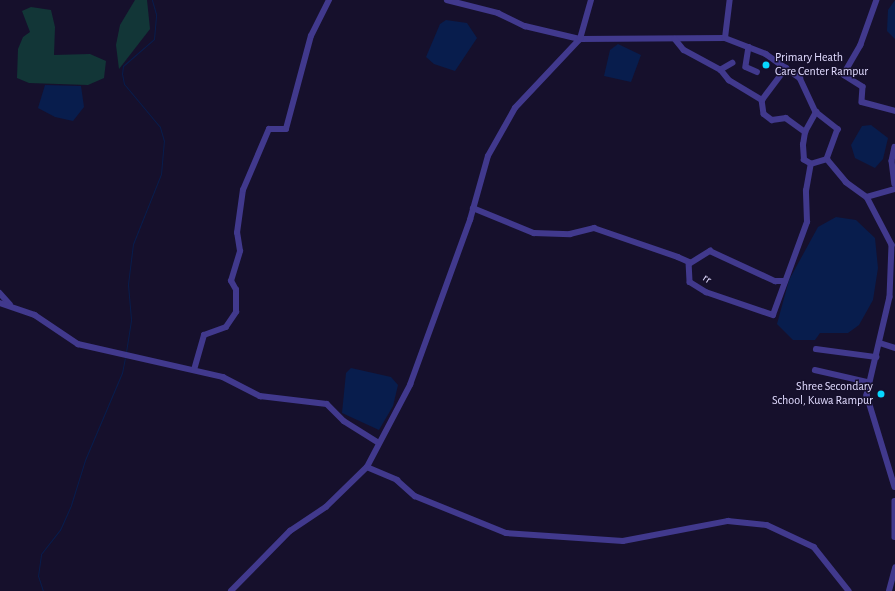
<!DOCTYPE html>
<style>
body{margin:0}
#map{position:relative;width:895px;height:591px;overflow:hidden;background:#16102c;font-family:"Alegreya Sans",sans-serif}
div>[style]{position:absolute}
.green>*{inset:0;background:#123637}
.water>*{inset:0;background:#081d4d}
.stream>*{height:1px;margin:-0.5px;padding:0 0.5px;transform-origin:0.5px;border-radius:0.5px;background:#081d4d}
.minor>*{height:5.5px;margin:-2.75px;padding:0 2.75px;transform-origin:2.75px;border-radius:2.75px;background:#41398d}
.dots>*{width:11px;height:11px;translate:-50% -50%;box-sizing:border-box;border:2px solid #16102c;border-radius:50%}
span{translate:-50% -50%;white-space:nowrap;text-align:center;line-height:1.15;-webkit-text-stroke:3px #16102c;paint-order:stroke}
.poi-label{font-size:12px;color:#e1dbff}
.left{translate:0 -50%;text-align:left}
.right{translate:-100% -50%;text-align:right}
.street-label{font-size:12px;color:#e1dbff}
</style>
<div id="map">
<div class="green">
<div style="clip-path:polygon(135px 0,147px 0,150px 29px,119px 69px,116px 45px,120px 25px)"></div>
<div style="clip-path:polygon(31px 7px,51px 10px,55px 27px,54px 55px,90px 54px,106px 61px,104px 78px,88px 85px,29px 83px,17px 78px,18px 49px,23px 37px,30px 32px,22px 11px)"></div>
</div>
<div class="water">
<div style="clip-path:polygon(895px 0,895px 39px,887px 31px,888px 10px)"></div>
<div style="clip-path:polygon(446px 20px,467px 23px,477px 38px,455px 71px,434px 64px,426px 57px,440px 24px)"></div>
<div style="clip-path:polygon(618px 44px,641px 55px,631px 82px,604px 76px,610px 50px)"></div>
<div style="clip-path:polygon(45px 85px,81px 86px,84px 107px,73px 121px,55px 117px,38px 108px)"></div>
<div style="clip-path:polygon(871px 125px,888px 138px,883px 159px,875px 168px,855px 158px,851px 145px,862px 126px)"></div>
<div style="clip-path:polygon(836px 217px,856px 220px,875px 238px,878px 268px,873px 300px,859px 325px,848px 333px,820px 333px,815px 340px,793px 340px,777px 324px,789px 280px,818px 227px)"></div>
<div style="clip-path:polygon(351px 368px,391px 377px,398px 385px,393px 406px,379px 430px,342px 413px,346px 373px)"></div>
</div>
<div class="stream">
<div style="left:126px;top:352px;width:33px;rotate:-81deg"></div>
<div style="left:131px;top:319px;width:35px;rotate:-95deg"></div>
<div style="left:128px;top:284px;width:40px;rotate:-82.9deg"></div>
<div style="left:133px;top:244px;width:75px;rotate:-68.2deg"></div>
<div style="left:161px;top:174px;width:33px;rotate:-85deg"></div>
<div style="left:164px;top:141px;width:15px;rotate:-106deg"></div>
<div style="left:160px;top:127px;width:56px;rotate:-129.9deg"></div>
<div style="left:124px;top:84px;width:10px;rotate:-101deg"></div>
<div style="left:122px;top:74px;width:8px;rotate:-83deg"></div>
<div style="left:123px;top:66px;width:41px;rotate:-41.1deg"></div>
<div style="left:154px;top:39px;width:25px;rotate:-85deg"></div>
<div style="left:156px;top:14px;width:15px;rotate:-106deg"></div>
<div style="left:43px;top:591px;width:16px;rotate:-108deg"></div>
<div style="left:38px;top:576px;width:22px;rotate:-82deg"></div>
<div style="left:41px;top:554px;width:31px;rotate:-52deg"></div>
<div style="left:60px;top:530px;width:27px;rotate:-66deg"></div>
<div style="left:71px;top:505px;width:47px;rotate:-72.7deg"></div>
<div style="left:85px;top:460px;width:95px;rotate:-67deg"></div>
<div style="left:122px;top:373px;width:15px;rotate:-79deg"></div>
</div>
<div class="minor">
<div style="left:447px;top:0;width:53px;rotate:14.3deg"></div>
<div style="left:498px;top:13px;width:30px;rotate:26deg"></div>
<div style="left:525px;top:26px;width:57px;rotate:13.3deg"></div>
<div style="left:580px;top:39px;width:145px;rotate:-0.4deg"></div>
<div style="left:725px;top:38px;width:44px;rotate:21.3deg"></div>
<div style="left:766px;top:54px;width:42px;rotate:35.2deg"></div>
<div style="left:800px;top:78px;width:38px;rotate:65deg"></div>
<div style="left:816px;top:112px;width:28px;rotate:38deg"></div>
<div style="left:838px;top:129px;width:32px;rotate:110deg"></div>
<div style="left:827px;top:159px;width:30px;rotate:50deg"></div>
<div style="left:846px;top:182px;width:26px;rotate:36deg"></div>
<div style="left:867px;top:197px;width:54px;rotate:62.5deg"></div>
<div style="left:892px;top:245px;width:52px;rotate:92.2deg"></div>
<div style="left:890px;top:297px;width:101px;rotate:103.2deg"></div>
<div style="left:867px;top:395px;width:96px;rotate:73.1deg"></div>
<div style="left:877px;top:0;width:48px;rotate:109.6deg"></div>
<div style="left:861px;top:45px;width:34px;rotate:120deg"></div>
<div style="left:844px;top:75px;width:22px;rotate:32deg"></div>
<div style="left:863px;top:87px;width:15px;rotate:94deg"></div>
<div style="left:862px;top:102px;width:34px;rotate:15deg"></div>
<div style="left:725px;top:38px;width:38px;rotate:-83deg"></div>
<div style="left:675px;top:39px;width:14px;rotate:51deg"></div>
<div style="left:684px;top:50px;width:42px;rotate:28.4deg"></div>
<div style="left:749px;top:47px;width:20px;rotate:99deg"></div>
<div style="left:746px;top:67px;width:12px;rotate:24deg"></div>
<div style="left:733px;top:63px;width:14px;rotate:150deg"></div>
<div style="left:721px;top:70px;width:13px;rotate:51deg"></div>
<div style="left:729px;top:80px;width:39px;rotate:31deg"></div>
<div style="left:762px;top:100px;width:14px;rotate:82deg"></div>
<div style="left:764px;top:114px;width:10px;rotate:37deg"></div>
<div style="left:772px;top:120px;width:14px;rotate:-8deg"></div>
<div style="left:786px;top:118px;width:24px;rotate:36deg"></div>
<div style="left:762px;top:100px;width:40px;rotate:-53deg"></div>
<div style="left:895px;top:147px;width:14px;rotate:102deg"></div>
<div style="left:892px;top:161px;width:23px;rotate:83deg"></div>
<div style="left:811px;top:164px;width:8px;rotate:-150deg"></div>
<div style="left:804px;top:160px;width:15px;rotate:-94deg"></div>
<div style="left:803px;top:145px;width:13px;rotate:-81deg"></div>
<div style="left:805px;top:132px;width:23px;rotate:-61deg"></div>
<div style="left:867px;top:197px;width:29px;rotate:-16deg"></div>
<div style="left:473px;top:208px;width:66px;rotate:22.3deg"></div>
<div style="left:534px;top:233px;width:36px;rotate:2deg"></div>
<div style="left:570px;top:234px;width:25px;rotate:-14deg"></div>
<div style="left:594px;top:228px;width:89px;rotate:19deg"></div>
<div style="left:678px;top:257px;width:12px;rotate:24deg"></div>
<div style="left:689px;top:262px;width:20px;rotate:87deg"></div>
<div style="left:690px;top:282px;width:19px;rotate:32deg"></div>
<div style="left:706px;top:292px;width:71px;rotate:18.9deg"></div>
<div style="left:773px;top:315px;width:99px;rotate:-69.9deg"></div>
<div style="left:807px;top:222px;width:31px;rotate:-92deg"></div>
<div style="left:806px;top:191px;width:27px;rotate:-80deg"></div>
<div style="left:811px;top:164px;width:17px;rotate:-17deg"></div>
<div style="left:689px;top:264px;width:25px;rotate:-32deg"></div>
<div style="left:710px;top:251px;width:72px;rotate:24.8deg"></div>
<div style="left:775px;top:281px;width:10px"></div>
<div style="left:0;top:293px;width:15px;rotate:48deg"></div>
<div style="left:0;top:303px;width:37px;rotate:19deg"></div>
<div style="left:35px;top:315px;width:52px;rotate:34deg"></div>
<div style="left:78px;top:344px;width:149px;rotate:12.8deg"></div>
<div style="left:223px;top:377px;width:42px;rotate:27.2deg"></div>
<div style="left:260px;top:396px;width:67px;rotate:6.8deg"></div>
<div style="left:327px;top:404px;width:24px;rotate:45deg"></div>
<div style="left:344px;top:421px;width:40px;rotate:32deg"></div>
<div style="left:880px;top:343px;width:16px;rotate:18deg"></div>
<div style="left:816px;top:349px;width:61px;rotate:7.6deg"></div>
<div style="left:194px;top:370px;width:36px;rotate:-74deg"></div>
<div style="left:204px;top:335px;width:23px;rotate:-20deg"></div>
<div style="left:226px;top:327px;width:18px;rotate:-56deg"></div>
<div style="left:236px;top:312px;width:22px;rotate:-90deg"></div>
<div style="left:236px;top:290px;width:10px;rotate:-119deg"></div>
<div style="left:231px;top:281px;width:31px;rotate:-73deg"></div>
<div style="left:240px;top:251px;width:18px;rotate:-99deg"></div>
<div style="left:237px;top:233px;width:43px;rotate:-82.1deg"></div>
<div style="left:243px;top:190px;width:66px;rotate:-66.9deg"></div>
<div style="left:269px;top:129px;width:17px"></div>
<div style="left:286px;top:129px;width:96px;rotate:-75deg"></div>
<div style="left:311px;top:36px;width:40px;rotate:-63.4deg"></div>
<div style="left:815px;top:370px;width:54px;rotate:12.8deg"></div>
<div style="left:367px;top:467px;width:33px;rotate:23deg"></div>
<div style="left:397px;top:480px;width:24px;rotate:42deg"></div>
<div style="left:415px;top:496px;width:98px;rotate:22.1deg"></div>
<div style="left:506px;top:533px;width:117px;rotate:3.9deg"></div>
<div style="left:623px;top:541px;width:107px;rotate:-10.8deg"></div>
<div style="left:728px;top:521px;width:39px;rotate:6deg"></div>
<div style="left:767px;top:525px;width:52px;rotate:25.1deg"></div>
<div style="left:814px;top:547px;width:56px;rotate:51.5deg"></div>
<div style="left:895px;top:501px;width:36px;rotate:90deg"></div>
<div style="left:231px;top:591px;width:84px;rotate:-45.5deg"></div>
<div style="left:290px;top:531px;width:43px;rotate:-33.7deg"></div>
<div style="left:326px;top:507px;width:57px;rotate:-44.3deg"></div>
<div style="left:367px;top:467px;width:93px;rotate:-62.3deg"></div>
<div style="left:410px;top:385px;width:176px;rotate:-70deg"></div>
<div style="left:470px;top:220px;width:66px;rotate:-74.3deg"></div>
<div style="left:488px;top:156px;width:55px;rotate:-60.6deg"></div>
<div style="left:515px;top:108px;width:95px;rotate:-46.7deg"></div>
<div style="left:580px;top:39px;width:41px;rotate:-74.2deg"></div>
<div style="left:889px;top:591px;width:24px;rotate:-75deg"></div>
</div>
<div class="dots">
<div style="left:766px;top:65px;background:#07d7ff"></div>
<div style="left:881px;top:394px;background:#07d7ff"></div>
</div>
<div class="poi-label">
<span class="left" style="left:775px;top:65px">Primary Heath<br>Care Center Rampur</span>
<span class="right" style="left:873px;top:394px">Shree Secondary<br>School, Kuwa Rampur</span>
</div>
<div class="street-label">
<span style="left:707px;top:279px;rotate:32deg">rr</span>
</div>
</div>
